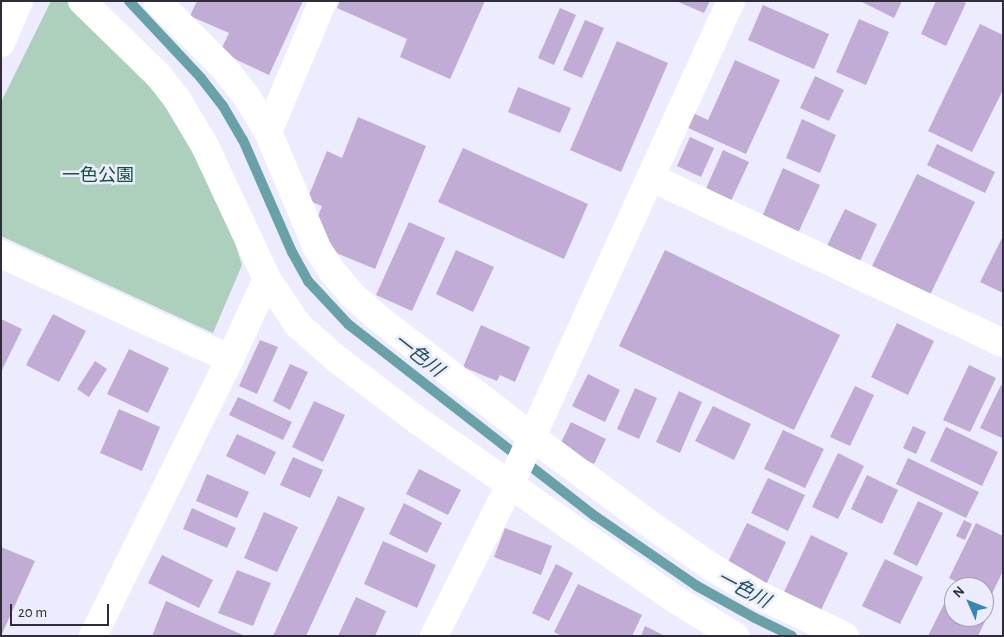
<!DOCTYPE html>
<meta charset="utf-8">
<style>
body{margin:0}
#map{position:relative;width:1004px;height:637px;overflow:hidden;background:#edebfe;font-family:"Alegreya Sans","Noto Sans JP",sans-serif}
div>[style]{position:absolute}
.green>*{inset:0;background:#add0bc}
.stream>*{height:10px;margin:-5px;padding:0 5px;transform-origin:5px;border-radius:5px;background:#68a2a8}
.building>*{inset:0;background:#c0acd4}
.minor>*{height:28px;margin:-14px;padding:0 14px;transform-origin:14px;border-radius:14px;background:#fff}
span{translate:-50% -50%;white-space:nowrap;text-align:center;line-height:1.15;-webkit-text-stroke:5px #edebfe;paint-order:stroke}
.park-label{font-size:18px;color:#144e35}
.water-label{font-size:19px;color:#1f5257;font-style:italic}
.frame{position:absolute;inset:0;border:2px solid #2e2d39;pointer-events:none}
.north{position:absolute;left:944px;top:577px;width:50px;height:50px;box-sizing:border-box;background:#edebfe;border:1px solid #a19faf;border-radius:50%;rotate:314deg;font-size:14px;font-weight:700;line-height:20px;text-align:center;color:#2e2d39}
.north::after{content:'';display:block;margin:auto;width:18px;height:22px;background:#3785b7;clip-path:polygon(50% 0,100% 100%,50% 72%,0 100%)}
.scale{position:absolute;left:10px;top:604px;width:99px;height:22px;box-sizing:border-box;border:2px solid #2e2d39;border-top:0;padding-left:6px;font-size:15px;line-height:18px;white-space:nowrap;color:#2e2d39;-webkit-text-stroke:4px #edebfe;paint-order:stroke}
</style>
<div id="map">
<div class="green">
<div style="clip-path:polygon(51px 1px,75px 1px,165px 103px,189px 143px,230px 227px,242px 265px,213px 333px,1px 236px,1px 102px)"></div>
</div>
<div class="stream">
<div style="left:129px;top:1px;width:105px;rotate:46.9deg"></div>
<div style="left:201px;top:78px;width:36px;rotate:52deg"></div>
<div style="left:223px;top:106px;width:39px;rotate:60deg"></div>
<div style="left:243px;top:140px;width:122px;rotate:66.4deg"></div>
<div style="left:292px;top:252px;width:33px;rotate:61deg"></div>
<div style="left:308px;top:281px;width:59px;rotate:47.1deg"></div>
<div style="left:348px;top:324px;width:313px;rotate:37.9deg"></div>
<div style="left:595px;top:516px;width:124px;rotate:34.5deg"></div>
<div style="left:697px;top:586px;width:66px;rotate:28.9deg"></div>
<div style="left:755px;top:618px;width:41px;rotate:25.9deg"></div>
</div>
<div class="building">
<div style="clip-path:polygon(197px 1px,303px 1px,269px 75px,220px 52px,229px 33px,190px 16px)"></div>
<div style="clip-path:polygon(340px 1px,485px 1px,450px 79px,400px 57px,407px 39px,337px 8px)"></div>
<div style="clip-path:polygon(676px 1px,710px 1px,704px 13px)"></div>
<div style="clip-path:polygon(860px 1px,902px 1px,894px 18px)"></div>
<div style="clip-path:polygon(936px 1px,961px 1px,966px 3px,946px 46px,921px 34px)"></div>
<div style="clip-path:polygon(763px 5px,829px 34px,814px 69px,748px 40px)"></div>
<div style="clip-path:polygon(560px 8px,576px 15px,554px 65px,538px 58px)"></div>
<div style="clip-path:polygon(859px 19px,889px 32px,866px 85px,836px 72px)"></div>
<div style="clip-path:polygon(585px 20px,604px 28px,582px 78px,563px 70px)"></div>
<div style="clip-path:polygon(980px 24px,1003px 35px,1003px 90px,972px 152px,928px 131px)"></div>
<div style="clip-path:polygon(617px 41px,668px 63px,621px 172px,570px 150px)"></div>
<div style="clip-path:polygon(735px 60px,780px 80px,746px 154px,686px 127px,693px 113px,708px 120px)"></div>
<div style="clip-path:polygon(815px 76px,844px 90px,829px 121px,800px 108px)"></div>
<div style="clip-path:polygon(518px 87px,571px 108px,560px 133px,508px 112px)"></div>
<div style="clip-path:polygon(358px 117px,426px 146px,375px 269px,322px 247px,327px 234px,313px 229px,322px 206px,307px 200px,327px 151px,342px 158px)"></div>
<div style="clip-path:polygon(802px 119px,836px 135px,820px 173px,786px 158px)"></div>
<div style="clip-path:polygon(690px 137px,714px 148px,701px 177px,677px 166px)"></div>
<div style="clip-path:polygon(937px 144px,995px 172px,985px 193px,927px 165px)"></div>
<div style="clip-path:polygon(463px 148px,588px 204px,564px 259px,438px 202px)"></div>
<div style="clip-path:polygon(723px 150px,749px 162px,730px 203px,705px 191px)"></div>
<div style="clip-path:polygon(783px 168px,820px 185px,794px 242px,758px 226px)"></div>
<div style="clip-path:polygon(917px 174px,975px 202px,930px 295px,872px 266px)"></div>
<div style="clip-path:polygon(845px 209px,877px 224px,855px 272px,822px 256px)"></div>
<div style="clip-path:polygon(409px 222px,445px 238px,412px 311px,376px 295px)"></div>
<div style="clip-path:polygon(1003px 236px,1003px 293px,980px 282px)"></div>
<div style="clip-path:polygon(456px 250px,494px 267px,473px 312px,436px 294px)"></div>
<div style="clip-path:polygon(665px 250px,840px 335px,794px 430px,619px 346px)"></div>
<div style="clip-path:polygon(53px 314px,86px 331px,59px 382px,26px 365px)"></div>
<div style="clip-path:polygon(1px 319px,22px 329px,1px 372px)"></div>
<div style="clip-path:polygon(897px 323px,934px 341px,908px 395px,871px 377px)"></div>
<div style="clip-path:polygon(481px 325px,530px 347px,515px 382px,500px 375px,497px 381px,463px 367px)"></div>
<div style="clip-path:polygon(260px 340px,278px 347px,257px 394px,239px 386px)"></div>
<div style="clip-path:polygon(129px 349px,169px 368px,148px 413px,107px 394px)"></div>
<div style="clip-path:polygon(95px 361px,107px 369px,89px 397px,77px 389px)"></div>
<div style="clip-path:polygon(290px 364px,308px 372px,290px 410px,273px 401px)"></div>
<div style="clip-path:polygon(969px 365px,996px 378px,970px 432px,943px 420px)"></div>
<div style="clip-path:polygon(588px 374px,620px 390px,605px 422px,572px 406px)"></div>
<div style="clip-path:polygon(1001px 385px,1003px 386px,1002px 438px,980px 428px)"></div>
<div style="clip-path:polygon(855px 386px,874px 395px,850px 446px,830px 437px)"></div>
<div style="clip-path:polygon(635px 388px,657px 398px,639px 439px,617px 429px)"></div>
<div style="clip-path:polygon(679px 391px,702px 402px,680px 453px,656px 442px)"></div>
<div style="clip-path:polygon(238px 397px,292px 422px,283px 440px,229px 415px)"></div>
<div style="clip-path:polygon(314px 401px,345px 415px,323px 462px,292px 447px)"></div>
<div style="clip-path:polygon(713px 406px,751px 424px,734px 460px,695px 441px)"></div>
<div style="clip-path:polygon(119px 409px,160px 427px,142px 471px,100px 453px)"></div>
<div style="clip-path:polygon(571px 422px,606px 439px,594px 464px,559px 447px)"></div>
<div style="clip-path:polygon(913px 426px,926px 432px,916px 454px,903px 448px)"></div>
<div style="clip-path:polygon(946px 427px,998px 452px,982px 486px,930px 461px)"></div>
<div style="clip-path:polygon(783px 430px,824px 449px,805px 488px,764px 469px)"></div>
<div style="clip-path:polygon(237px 434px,276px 452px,265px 475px,226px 456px)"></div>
<div style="clip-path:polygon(838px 453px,864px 466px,838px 519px,812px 507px)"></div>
<div style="clip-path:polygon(293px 457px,323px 470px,310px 498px,280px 485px)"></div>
<div style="clip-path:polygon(908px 458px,979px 492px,966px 518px,896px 484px)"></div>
<div style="clip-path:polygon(419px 469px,461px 490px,448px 515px,406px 494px)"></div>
<div style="clip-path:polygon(207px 474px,249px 492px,237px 518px,196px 501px)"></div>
<div style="clip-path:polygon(867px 475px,898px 490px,882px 524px,851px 509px)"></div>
<div style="clip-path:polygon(768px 478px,805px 495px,788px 531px,751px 513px)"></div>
<div style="clip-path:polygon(338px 496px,365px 508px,306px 636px,273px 636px)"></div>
<div style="clip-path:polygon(918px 501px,943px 513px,917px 566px,893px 554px)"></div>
<div style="clip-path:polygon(404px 503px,442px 523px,427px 553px,389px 534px)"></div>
<div style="clip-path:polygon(192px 508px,236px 528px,227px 548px,183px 529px)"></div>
<div style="clip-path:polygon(264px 512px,298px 527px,277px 572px,244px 558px)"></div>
<div style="clip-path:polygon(964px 520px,972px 524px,965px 540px,956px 536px)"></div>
<div style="clip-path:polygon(747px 523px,786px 542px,765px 587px,725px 568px)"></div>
<div style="clip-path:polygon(976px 523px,1003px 536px,1003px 571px,990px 598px,984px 595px,984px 587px,967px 587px,949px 578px)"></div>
<div style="clip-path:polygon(505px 528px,552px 546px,541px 575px,494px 557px)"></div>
<div style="clip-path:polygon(811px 535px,848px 553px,820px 612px,783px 594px)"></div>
<div style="clip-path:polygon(383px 541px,436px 565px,417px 608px,364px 584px)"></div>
<div style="clip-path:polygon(1px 547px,35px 561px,1px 636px)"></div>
<div style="clip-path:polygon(162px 555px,213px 580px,199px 608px,148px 583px)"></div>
<div style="clip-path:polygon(885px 559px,923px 577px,900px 624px,862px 606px)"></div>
<div style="clip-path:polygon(556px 564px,573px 573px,549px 621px,532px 613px)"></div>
<div style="clip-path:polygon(237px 570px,271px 583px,253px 626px,218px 613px)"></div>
<div style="clip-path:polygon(578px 584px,642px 615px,632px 636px,562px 636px,554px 632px)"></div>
<div style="clip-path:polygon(948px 596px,954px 599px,954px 617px,984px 617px,984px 613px,988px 615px,978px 636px,928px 636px)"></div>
<div style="clip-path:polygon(356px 597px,386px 611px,375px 636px,338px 636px)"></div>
<div style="clip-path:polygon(166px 601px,245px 636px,152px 636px)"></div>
<div style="clip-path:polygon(645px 626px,665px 636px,641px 636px)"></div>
</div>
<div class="minor">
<div style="left:82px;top:1px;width:107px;rotate:44.2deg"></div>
<div style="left:159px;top:76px;width:29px;rotate:52deg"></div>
<div style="left:177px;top:99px;width:55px;rotate:59.2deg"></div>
<div style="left:205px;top:146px;width:147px;rotate:65deg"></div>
<div style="left:267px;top:279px;width:55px;rotate:56deg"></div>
<div style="left:298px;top:325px;width:53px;rotate:41.2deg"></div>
<div style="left:338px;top:360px;width:99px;rotate:37.2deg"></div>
<div style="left:417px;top:420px;width:312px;rotate:34.8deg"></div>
<div style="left:673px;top:598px;width:73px;rotate:31.5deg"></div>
<div style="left:157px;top:1px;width:96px;rotate:45deg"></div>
<div style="left:225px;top:69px;width:36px;rotate:52deg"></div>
<div style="left:247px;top:97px;width:41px;rotate:59deg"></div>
<div style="left:268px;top:132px;width:126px;rotate:67.1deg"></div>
<div style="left:317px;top:248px;width:27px;rotate:57deg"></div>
<div style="left:332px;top:271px;width:31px;rotate:50deg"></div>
<div style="left:352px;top:295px;width:35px;rotate:41deg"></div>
<div style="left:378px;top:318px;width:195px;rotate:37.7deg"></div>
<div style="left:532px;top:437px;width:153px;rotate:36.5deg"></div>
<div style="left:655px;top:528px;width:67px;rotate:34.6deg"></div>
<div style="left:710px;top:566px;width:59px;rotate:30.5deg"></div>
<div style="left:761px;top:596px;width:93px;rotate:25.5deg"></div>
<div style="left:1px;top:43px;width:46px;rotate:-66.8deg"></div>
<div style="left:268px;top:132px;width:142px;rotate:-67.2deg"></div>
<div style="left:650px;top:177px;width:390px;rotate:25.2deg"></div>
<div style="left:1px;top:254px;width:252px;rotate:24.6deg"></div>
<div style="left:93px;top:636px;width:309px;rotate:-63.7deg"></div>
<div style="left:230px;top:359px;width:88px;rotate:-65.2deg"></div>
<div style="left:434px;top:636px;width:169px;rotate:-63.3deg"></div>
<div style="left:510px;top:485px;width:532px;rotate:-65.46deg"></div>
</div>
<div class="park-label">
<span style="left:98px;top:176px">一色公園</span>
</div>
<div class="water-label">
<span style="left:418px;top:356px;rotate:38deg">一色川</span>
<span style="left:743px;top:590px;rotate:28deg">一色川</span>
</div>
<div class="frame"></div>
<div class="north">N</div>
<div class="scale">20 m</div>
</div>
